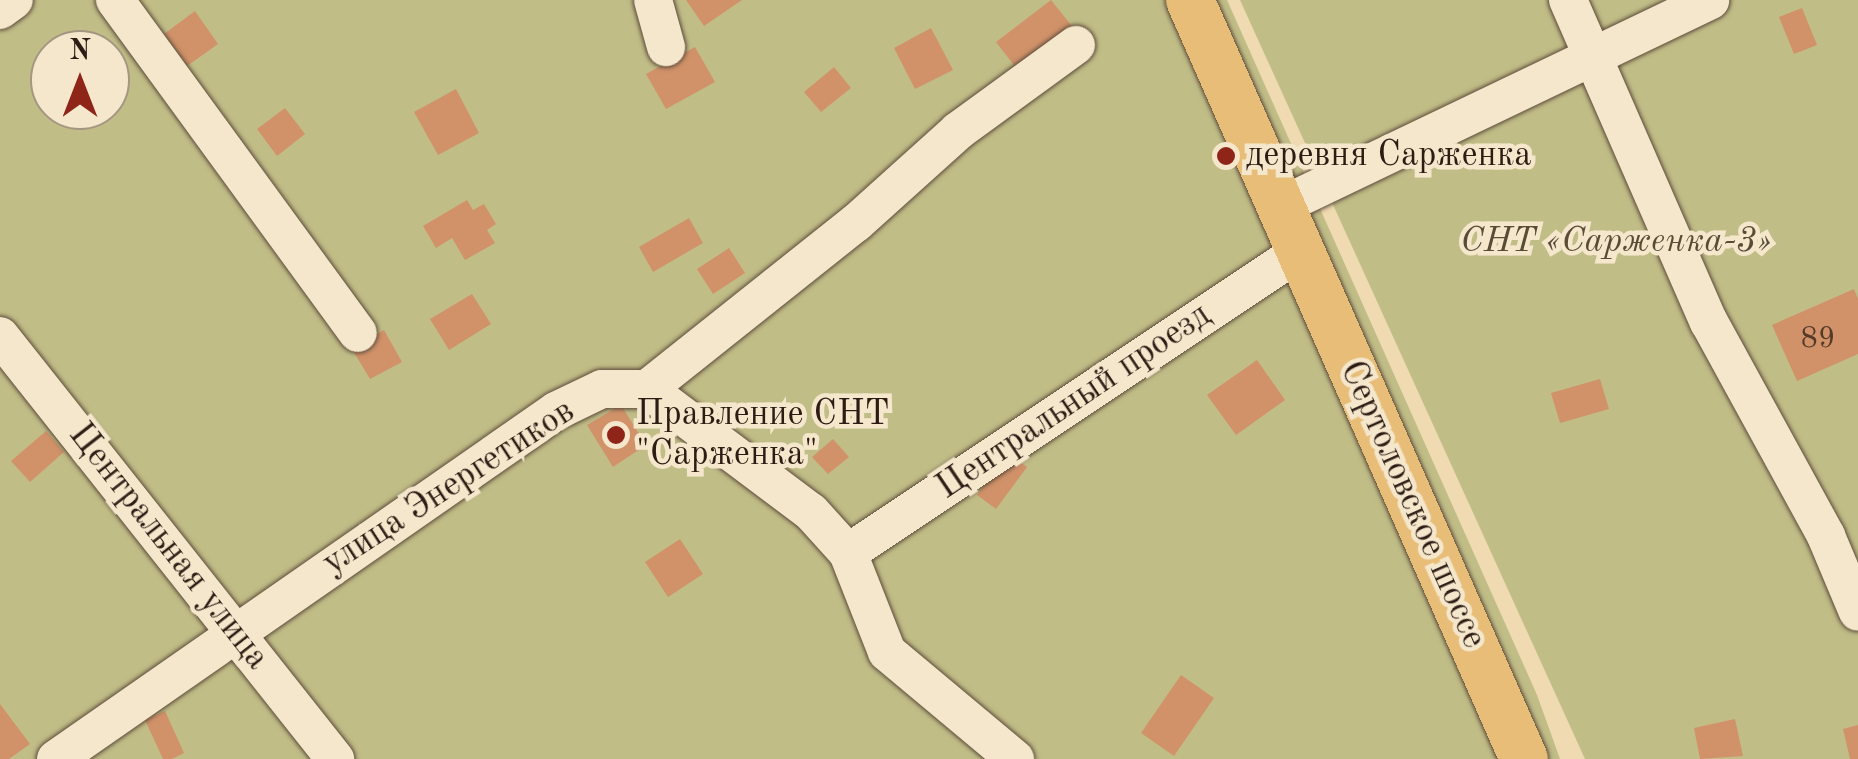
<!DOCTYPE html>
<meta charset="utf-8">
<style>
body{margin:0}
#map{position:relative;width:1858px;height:759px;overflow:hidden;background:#efdab1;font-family:"Old Standard TT",serif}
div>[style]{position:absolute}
.green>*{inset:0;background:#c1bd87}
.building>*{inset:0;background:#d19269}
.roads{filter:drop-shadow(0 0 2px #5d4c3b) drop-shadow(0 0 2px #5d4c3b)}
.minor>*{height:38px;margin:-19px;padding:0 19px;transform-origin:19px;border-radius:19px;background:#f5e7cc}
.major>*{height:48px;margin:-24px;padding:0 24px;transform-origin:24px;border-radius:24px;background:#e8bd78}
.dots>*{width:28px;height:28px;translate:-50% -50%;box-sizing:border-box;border:5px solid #f5e7cc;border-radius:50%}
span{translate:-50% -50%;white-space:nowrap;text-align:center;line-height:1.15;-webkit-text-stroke:9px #f5e7cc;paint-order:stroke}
.number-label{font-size:30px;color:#553a29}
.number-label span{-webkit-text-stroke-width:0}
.poi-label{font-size:35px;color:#2c1c14}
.left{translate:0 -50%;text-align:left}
.park-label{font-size:35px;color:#594c36;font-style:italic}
.street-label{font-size:35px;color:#2c1c14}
.north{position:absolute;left:30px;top:30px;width:100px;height:100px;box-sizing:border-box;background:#f5e7cc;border:2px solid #a59682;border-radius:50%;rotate:0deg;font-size:28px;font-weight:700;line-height:40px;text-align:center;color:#2c1c14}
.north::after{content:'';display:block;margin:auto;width:35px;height:45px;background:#8f2418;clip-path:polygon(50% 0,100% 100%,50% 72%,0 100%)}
</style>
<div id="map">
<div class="green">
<div style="clip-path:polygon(evenodd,0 0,1227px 0,1537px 695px,1560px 759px,0 759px,0 0,50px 50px,110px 50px,110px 110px,50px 110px,50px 50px)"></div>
<div style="clip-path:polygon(1240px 0,1858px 0,1858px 759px,1585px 759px)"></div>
</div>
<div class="building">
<div style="clip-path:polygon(686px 0,742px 0,704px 26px)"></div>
<div style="clip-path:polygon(1051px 0,1075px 30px,1020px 73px,996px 42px)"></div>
<div style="clip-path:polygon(1802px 8px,1817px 45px,1794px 54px,1779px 17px)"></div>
<div style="clip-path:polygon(195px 11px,218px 44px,187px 66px,164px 34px)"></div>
<div style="clip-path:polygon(931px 28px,953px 70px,915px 89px,894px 48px)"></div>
<div style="clip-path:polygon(695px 47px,715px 82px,666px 109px,646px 74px)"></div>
<div style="clip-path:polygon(834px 67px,851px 88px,821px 112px,804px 92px)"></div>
<div style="clip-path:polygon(456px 89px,479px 133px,438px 155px,414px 112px)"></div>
<div style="clip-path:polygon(285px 108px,305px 134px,277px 156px,257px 129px)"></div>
<div style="clip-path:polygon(467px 200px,473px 210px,484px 204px,496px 224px,487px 230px,495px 243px,465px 260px,452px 238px,436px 248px,423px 226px)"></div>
<div style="clip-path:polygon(689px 218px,703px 243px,653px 272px,639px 247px)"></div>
<div style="clip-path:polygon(729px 248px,745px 273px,713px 294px,697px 269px)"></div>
<div style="clip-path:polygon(1854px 289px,1858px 299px,1858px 354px,1797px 381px,1772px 325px)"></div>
<div style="clip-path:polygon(472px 294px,491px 324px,449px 350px,430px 319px)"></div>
<div style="clip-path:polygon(384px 330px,402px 362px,370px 379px,352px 349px)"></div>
<div style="clip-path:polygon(1257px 360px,1285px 400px,1236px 435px,1207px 395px)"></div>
<div style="clip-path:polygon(1600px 379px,1609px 409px,1560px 423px,1551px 393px)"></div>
<div style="clip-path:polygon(621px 405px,646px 445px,613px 467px,587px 425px)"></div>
<div style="clip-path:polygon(46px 431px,64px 452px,30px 482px,11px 461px)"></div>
<div style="clip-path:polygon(833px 439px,849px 457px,828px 474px,812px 457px)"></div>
<div style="clip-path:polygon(1007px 453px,1027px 467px,996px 509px,977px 495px)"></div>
<div style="clip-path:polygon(680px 539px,703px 574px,668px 597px,645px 562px)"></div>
<div style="clip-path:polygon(1181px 675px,1214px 698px,1174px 756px,1141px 733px)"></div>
<div style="clip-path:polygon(0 704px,30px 744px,9px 759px,0 759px)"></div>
<div style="clip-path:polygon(165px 711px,184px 753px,172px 759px,163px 759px,145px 720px)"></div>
<div style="clip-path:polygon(1735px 719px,1743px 756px,1700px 759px,1694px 728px)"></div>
<div style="clip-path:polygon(1858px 725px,1858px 759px,1850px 759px,1843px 729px)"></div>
</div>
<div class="roads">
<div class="minor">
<div style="left:115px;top:0;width:412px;rotate:53.9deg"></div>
<div style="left:653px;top:0;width:49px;rotate:74.5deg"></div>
<div style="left:1568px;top:0;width:352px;rotate:66.4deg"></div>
<div style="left:1709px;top:322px;width:244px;rotate:61.3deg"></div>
<div style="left:1826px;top:536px;width:82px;rotate:67.2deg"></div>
<div style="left:0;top:10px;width:17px;rotate:-36deg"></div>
<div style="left:1281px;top:206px;width:476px;rotate:-25.6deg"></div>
<div style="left:0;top:336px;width:540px;rotate:51.62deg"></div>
<div style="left:647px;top:389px;width:205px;rotate:36.9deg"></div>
<div style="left:811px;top:512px;width:55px;rotate:47.9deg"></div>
<div style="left:848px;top:553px;width:106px;rotate:68.5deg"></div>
<div style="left:887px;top:652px;width:167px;rotate:39.9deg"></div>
<div style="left:848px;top:553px;width:544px;rotate:-33.69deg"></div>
<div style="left:56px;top:759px;width:609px;rotate:-34.84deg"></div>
<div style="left:556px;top:411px;width:51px;rotate:-25.6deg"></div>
<div style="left:602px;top:389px;width:45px"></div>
<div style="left:647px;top:389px;width:267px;rotate:-38.5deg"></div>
<div style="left:856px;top:223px;width:137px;rotate:-42deg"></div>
<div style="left:958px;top:131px;width:146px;rotate:-36.1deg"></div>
</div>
<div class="major">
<div style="left:1190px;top:0;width:829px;rotate:66.25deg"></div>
</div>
</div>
<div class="dots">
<div style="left:1226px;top:156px;background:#8f2418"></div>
<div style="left:616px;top:435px;background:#8f2418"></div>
</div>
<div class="number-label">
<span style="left:1818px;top:339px">89</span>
</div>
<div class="poi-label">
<span class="left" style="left:1246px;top:156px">деревня Сарженка</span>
<span class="left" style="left:636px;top:435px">Правление СНТ<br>"Сарженка"</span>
</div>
<div class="park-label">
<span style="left:1616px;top:242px">СНТ «Сарженка-3»</span>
</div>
<div class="street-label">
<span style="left:1074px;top:402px;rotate:-34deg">Центральный проезд</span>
<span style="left:449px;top:488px;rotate:-33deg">улица Энергетиков</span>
<span style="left:1412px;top:505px;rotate:66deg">Сертоловское шоссе</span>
<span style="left:168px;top:547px;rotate:52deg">Центральная улица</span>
</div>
<div class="north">N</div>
</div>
